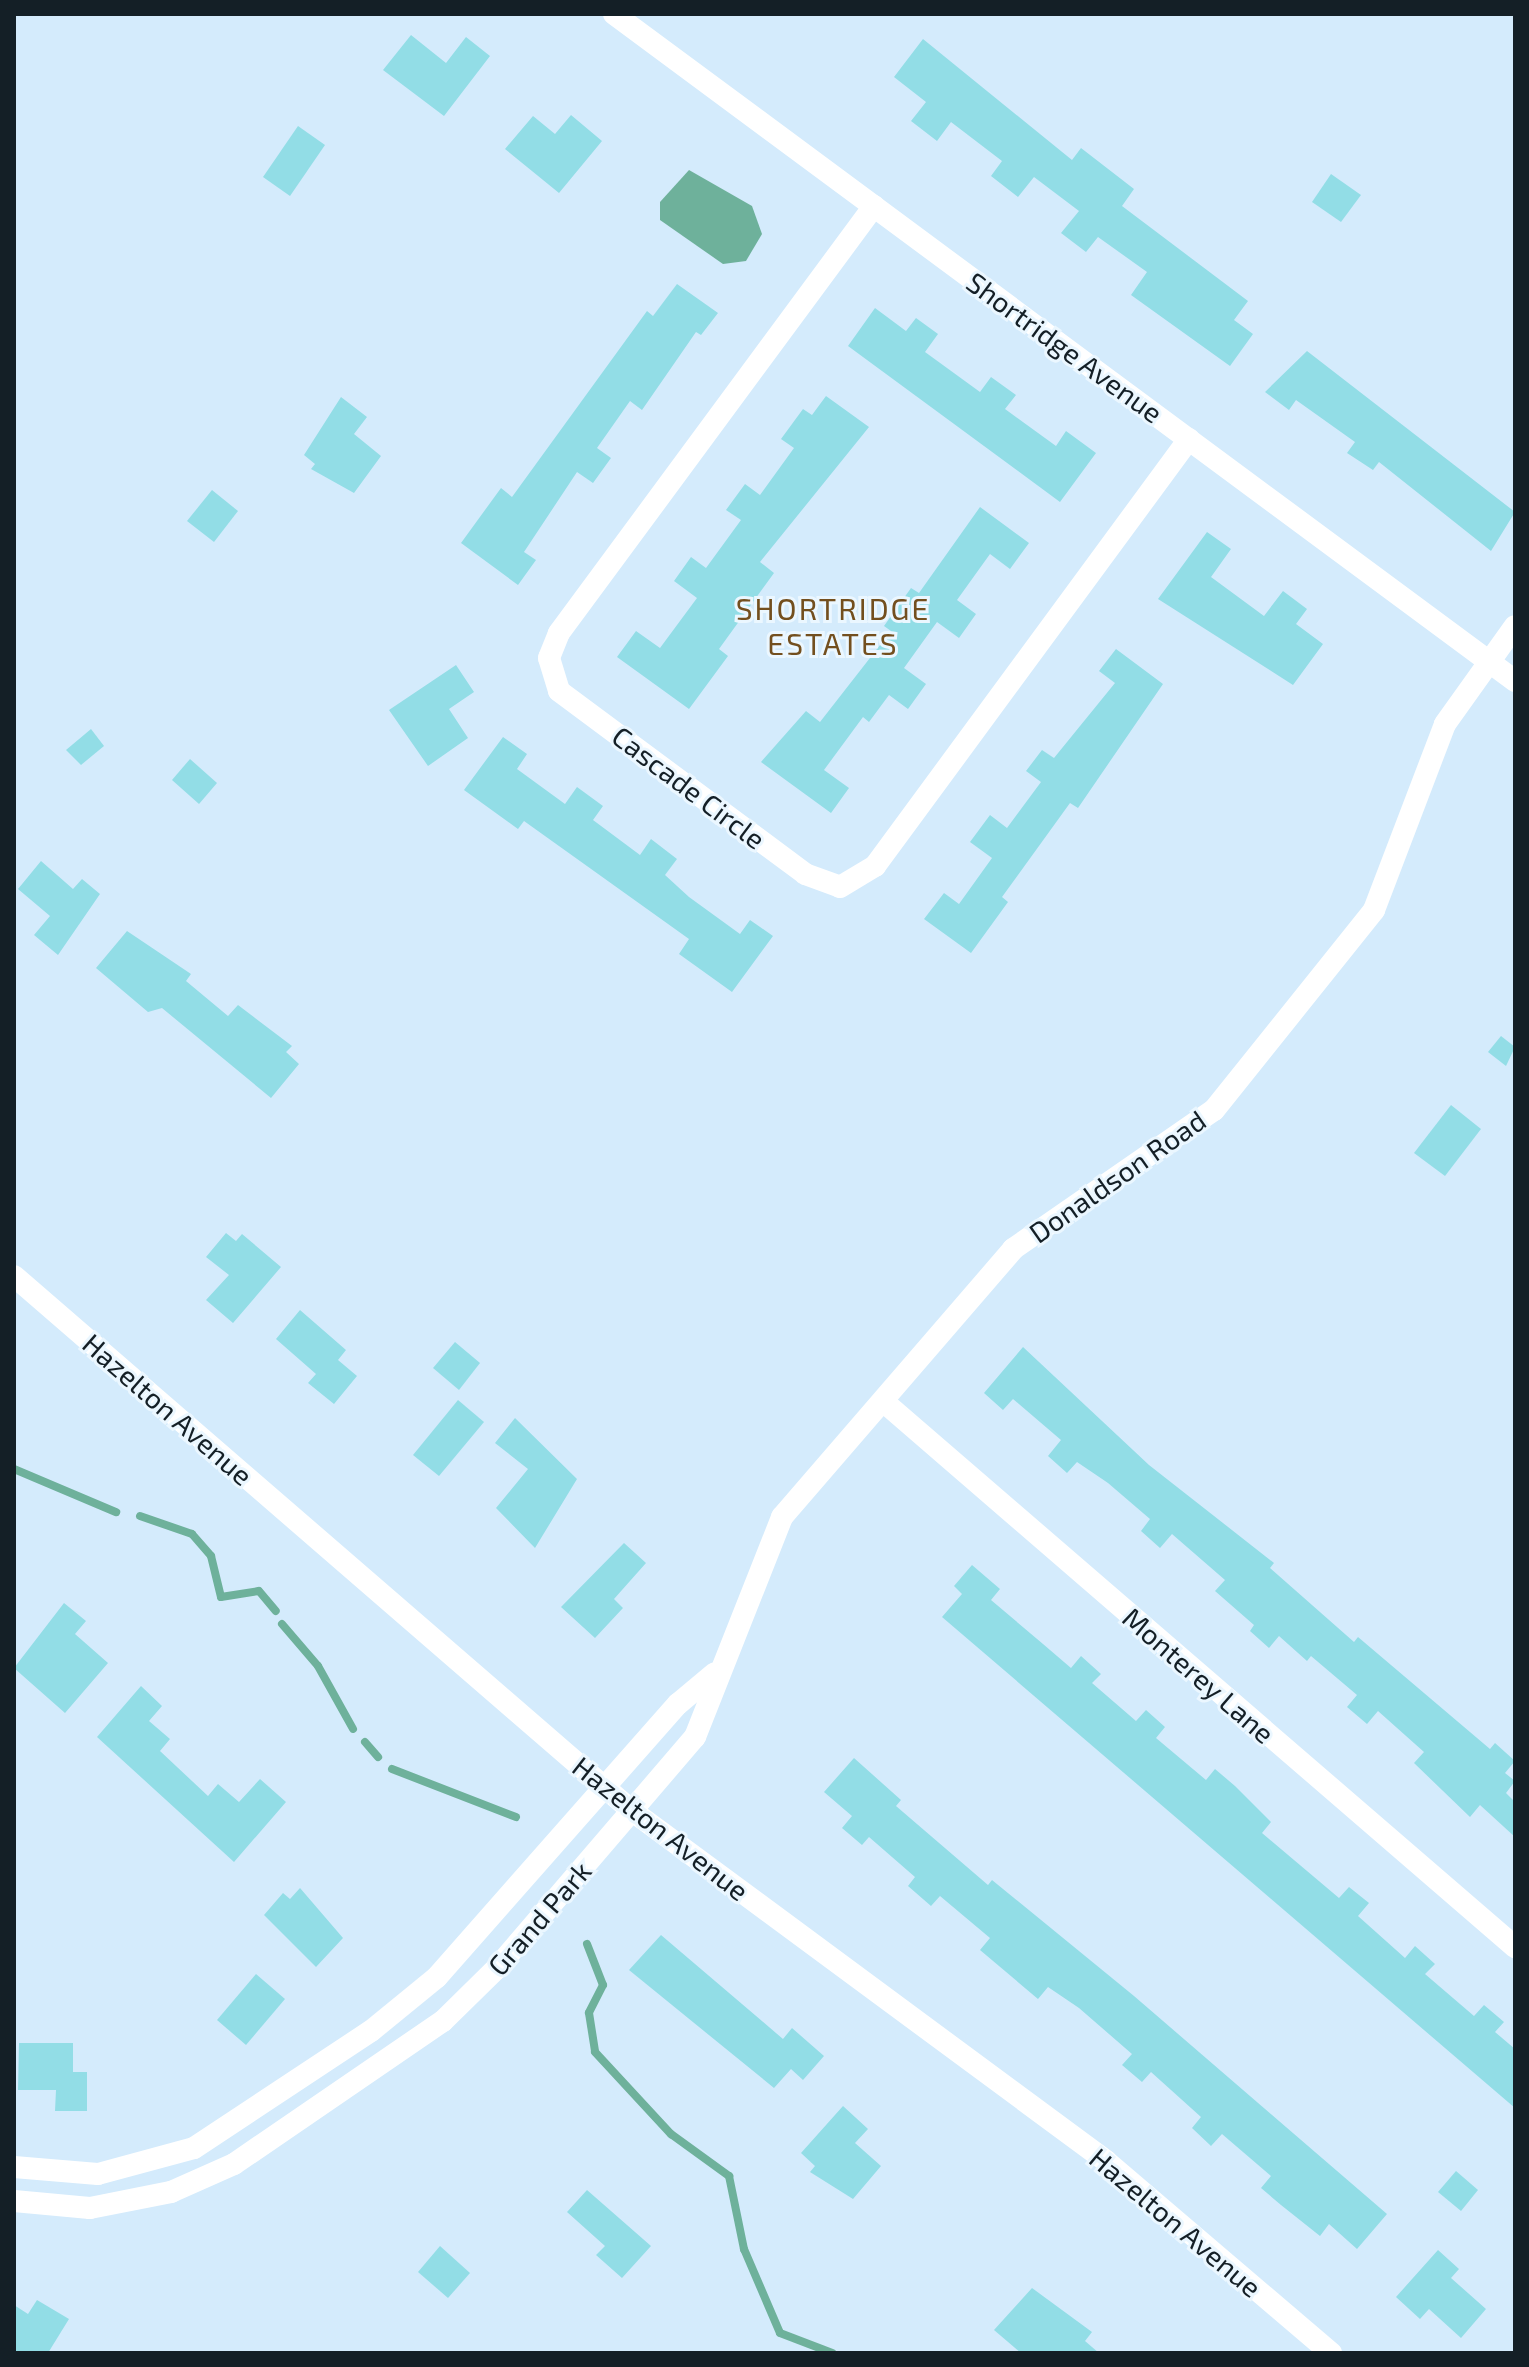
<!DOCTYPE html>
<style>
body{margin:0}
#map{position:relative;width:1529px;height:2367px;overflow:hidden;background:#d4ebfc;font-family:"Exo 2",sans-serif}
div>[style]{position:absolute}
.water>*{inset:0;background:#6eb19b}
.stream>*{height:8px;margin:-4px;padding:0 4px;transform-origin:4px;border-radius:4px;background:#6eb19b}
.building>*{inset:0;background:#92dde6}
.minor>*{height:22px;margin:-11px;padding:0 11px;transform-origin:11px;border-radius:11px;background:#fff}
span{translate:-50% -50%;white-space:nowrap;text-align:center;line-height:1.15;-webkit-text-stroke:6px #ebf7ff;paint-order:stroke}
.street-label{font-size:28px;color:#141f26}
.neighbourhood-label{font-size:30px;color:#734f1e;letter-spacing:2px}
.frame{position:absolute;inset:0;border:16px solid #141f26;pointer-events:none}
</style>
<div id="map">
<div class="water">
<div style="clip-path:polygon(689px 170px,752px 206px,762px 234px,746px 261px,723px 264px,660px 220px,660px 202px)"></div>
</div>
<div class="stream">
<div style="left:14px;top:1469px;width:111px;rotate:22.9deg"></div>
<div style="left:140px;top:1516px;width:55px;rotate:19.1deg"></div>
<div style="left:192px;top:1534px;width:29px;rotate:49deg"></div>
<div style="left:211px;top:1556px;width:42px;rotate:76.3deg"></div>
<div style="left:221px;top:1597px;width:38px;rotate:-9deg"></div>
<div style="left:259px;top:1591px;width:26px;rotate:50deg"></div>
<div style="left:282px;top:1624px;width:55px;rotate:49.4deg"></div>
<div style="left:318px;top:1666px;width:72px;rotate:60.9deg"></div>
<div style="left:365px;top:1742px;width:20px;rotate:49deg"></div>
<div style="left:392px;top:1769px;width:133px;rotate:21.2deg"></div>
<div style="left:587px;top:1944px;width:44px;rotate:68.7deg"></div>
<div style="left:603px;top:1985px;width:31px;rotate:117deg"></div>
<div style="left:589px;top:2013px;width:39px;rotate:81deg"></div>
<div style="left:595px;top:2052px;width:112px;rotate:47.2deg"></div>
<div style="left:671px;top:2134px;width:72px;rotate:35.9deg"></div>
<div style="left:729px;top:2176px;width:75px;rotate:78.4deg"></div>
<div style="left:744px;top:2249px;width:91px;rotate:66.8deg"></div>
<div style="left:780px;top:2333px;width:56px;rotate:21deg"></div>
</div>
<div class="building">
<div style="clip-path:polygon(411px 35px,446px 63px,466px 37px,490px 56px,444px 116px,383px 70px)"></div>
<div style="clip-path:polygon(923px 39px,1072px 160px,1081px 148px,1134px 189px,1122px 206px,1248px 301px,1234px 320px,1253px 334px,1230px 366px,1131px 295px,1147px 272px,1098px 237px,1086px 252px,1061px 233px,1079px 211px,1034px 177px,1018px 197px,991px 176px,1002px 161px,951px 122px,937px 141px,911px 121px,926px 102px,894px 77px)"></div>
<div style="clip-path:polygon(571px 115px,602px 141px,559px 193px,505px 149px,533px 116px,555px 134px)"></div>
<div style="clip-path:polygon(298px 126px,325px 145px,290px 196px,263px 177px)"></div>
<div style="clip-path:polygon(1331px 174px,1361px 195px,1341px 222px,1312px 202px)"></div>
<div style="clip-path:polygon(677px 284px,718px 313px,701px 335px,696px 332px,642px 410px,630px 401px,597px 448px,611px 458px,593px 483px,577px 472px,524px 552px,536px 560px,518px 585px,461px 543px,501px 488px,512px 497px,647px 311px,653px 316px)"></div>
<div style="clip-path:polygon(875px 308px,906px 331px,916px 318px,938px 334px,925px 352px,980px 392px,991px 377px,1016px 395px,1005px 409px,1056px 446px,1066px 431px,1096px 453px,1060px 502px,848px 346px)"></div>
<div style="clip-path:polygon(1307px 351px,1515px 512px,1491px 551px,1379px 462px,1373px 470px,1347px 453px,1355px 442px,1296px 400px,1289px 410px,1265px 392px)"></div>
<div style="clip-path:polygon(826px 396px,869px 427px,760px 562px,774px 573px,719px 649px,728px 656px,689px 709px,617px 657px,636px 631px,660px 648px,697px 598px,674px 581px,691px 557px,706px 568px,741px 520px,726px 510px,745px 484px,760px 495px,794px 448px,781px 439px,803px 409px,812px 415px)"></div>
<div style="clip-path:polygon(341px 397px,367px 417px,354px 434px,381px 456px,354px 493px,311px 469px,315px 464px,304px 455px)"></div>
<div style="clip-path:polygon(212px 490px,238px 511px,214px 542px,187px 521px)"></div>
<div style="clip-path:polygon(980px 507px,1029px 543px,1010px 569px,990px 554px,957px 600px,976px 614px,959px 638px,937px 622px,904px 668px,926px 684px,908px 709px,889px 695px,869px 722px,863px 717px,824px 770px,849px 788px,831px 813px,761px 762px,806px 711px,820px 722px,891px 631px,884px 626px,911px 588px,919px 593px)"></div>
<div style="clip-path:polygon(1207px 532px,1231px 549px,1211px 577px,1264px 616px,1283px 591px,1307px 609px,1296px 624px,1323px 644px,1293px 685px,1158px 599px)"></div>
<div style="clip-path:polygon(1116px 649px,1163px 684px,1078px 808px,1070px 803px,1002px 897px,1008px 902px,971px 953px,924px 919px,944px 893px,959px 904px,992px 858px,970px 842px,990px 815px,1007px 828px,1041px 782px,1026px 771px,1042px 750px,1054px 758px,1115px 683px,1099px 671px)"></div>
<div style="clip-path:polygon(456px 665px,474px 692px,449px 709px,468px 738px,428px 766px,389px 710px)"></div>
<div style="clip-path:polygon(91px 729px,104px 746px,81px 765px,66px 750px)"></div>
<div style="clip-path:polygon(503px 737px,527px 754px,517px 769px,565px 804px,577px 787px,603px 806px,593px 820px,640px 855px,651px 839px,677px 859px,665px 875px,689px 897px,740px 934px,750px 920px,773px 936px,732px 992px,679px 954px,689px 939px,524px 821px,518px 829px,464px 790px)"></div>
<div style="clip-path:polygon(190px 759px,217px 783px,199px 804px,172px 780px)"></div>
<div style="clip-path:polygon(41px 861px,73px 889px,82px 879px,100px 894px,58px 955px,34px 935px,50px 916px,18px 889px)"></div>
<div style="clip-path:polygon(127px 931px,191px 974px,186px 981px,228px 1016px,238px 1005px,292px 1046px,286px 1052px,299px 1064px,271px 1098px,162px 1008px,148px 1012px,96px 968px)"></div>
<div style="clip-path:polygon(1501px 1036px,1515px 1047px,1506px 1066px,1488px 1052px)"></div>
<div style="clip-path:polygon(1451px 1105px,1481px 1129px,1445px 1176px,1414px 1153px)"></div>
<div style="clip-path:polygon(226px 1233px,236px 1241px,242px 1234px,281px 1267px,233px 1323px,206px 1300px,229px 1275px,206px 1257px)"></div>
<div style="clip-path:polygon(300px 1310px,346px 1350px,338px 1360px,357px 1376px,334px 1404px,308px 1383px,316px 1374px,276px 1339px)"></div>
<div style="clip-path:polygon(455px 1342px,480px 1363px,459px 1390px,433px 1368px)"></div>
<div style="clip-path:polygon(1023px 1347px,1149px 1465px,1274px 1563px,1270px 1568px,1354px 1642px,1358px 1637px,1490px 1749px,1495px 1743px,1515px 1761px,1505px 1773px,1515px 1781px,1506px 1793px,1515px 1802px,1515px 1837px,1480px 1805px,1470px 1817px,1414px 1763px,1424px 1752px,1378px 1711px,1367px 1724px,1347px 1707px,1357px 1695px,1311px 1656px,1307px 1661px,1279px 1636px,1269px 1648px,1250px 1631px,1254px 1625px,1215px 1591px,1225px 1580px,1172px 1534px,1160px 1548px,1141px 1531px,1150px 1519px,1108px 1483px,1077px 1462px,1067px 1473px,1048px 1456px,1061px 1440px,1013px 1399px,1003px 1410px,984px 1393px)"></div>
<div style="clip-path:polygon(458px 1400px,484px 1422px,439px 1476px,413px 1455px)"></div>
<div style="clip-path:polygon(515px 1418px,577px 1479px,535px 1548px,496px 1508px,528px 1469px,495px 1443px)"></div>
<div style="clip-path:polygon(624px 1543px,646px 1563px,614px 1599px,623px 1608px,595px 1638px,561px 1607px)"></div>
<div style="clip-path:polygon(972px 1565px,1000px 1589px,991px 1600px,1043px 1644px,1071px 1668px,1081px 1656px,1101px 1674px,1092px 1683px,1136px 1721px,1146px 1710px,1165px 1727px,1156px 1738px,1206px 1780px,1215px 1769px,1235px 1786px,1271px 1822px,1262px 1833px,1339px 1898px,1349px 1887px,1369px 1903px,1358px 1916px,1405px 1958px,1415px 1946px,1435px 1964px,1425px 1974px,1474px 2016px,1484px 2005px,1504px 2022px,1495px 2032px,1515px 2049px,1515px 2108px,942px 1617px,962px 1594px,954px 1586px)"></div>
<div style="clip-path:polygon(64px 1603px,86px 1621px,75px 1634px,108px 1663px,65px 1713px,14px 1668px)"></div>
<div style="clip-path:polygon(141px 1686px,162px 1706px,149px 1721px,170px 1739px,160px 1751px,208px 1796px,218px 1784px,239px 1802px,260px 1779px,286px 1802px,234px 1862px,97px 1737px)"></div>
<div style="clip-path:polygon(854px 1758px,901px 1800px,896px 1806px,988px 1885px,992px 1880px,1134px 1996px,1387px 2214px,1357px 2249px,1329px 2224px,1320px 2236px,1281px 2205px,1261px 2188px,1271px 2176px,1222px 2134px,1211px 2146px,1192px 2128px,1201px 2117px,1151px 2072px,1142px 2082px,1122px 2065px,1132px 2054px,1079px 2008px,1048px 1987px,1038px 1999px,980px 1950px,990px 1938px,940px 1896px,931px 1906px,908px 1886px,915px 1877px,869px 1837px,862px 1845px,842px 1828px,852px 1816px,824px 1792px)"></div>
<div style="clip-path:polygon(300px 1888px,343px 1938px,316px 1967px,264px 1915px,283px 1893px,290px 1899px)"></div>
<div style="clip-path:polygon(661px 1935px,783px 2039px,792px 2028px,824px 2056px,803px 2080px,791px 2069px,774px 2088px,629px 1970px)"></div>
<div style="clip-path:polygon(256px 1974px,285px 1999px,246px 2045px,217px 2020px)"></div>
<div style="clip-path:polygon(19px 2043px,73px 2043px,73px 2072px,87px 2072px,87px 2111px,55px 2111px,56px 2090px,18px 2090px)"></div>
<div style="clip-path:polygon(843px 2106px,868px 2129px,855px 2143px,881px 2166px,853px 2199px,810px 2172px,815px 2166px,801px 2153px)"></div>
<div style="clip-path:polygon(1456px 2171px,1478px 2190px,1461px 2211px,1438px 2192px)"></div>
<div style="clip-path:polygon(587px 2190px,651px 2246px,622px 2278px,596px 2255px,605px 2246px,567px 2212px)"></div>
<div style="clip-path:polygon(440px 2246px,470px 2273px,448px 2298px,418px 2272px)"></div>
<div style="clip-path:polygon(1438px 2250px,1459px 2269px,1451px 2278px,1486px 2309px,1461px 2338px,1429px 2309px,1420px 2319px,1396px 2297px)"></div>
<div style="clip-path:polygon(1032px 2288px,1092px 2332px,1085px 2341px,1099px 2353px,1021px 2353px,994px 2330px)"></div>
<div style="clip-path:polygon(37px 2300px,69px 2319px,48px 2353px,14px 2353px,14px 2305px,28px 2314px)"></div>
</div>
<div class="minor">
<div style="left:614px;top:14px;width:1121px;rotate:36.51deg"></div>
<div style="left:874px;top:206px;width:531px;rotate:126.42deg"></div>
<div style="left:559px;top:633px;width:27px;rotate:112deg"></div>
<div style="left:549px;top:658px;width:34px;rotate:73deg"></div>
<div style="left:559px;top:691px;width:307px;rotate:36.6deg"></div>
<div style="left:805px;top:874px;width:37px;rotate:20deg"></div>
<div style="left:840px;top:887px;width:41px;rotate:-31deg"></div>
<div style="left:875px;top:866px;width:530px;rotate:-53.67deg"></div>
<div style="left:14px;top:1276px;width:816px;rotate:40.88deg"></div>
<div style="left:631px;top:1810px;width:591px;rotate:36.46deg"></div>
<div style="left:1106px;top:2161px;width:296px;rotate:40.5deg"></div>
<div style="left:884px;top:1402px;width:834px;rotate:40.82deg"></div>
<div style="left:14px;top:2167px;width:84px;rotate:4.8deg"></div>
<div style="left:98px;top:2174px;width:99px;rotate:-15.2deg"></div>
<div style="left:194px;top:2148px;width:212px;rotate:-33.5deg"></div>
<div style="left:371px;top:2031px;width:85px;rotate:-39.3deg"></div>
<div style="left:437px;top:1977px;width:364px;rotate:-48.6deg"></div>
<div style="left:678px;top:1704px;width:48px;rotate:-40deg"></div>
<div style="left:14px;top:2201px;width:76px;rotate:5.3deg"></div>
<div style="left:90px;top:2208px;width:83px;rotate:-11.2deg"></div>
<div style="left:171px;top:2192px;width:69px;rotate:-24deg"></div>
<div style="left:234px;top:2164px;width:253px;rotate:-34.4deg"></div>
<div style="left:443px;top:2021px;width:74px;rotate:-44.5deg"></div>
<div style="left:496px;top:1969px;width:306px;rotate:-49.4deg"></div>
<div style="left:695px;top:1737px;width:237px;rotate:-68.4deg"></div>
<div style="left:782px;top:1517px;width:354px;rotate:-49.2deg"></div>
<div style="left:1013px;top:1249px;width:244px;rotate:-34.7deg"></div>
<div style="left:1214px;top:1110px;width:256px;rotate:-51.3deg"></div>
<div style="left:1374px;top:910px;width:199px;rotate:-69.1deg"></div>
<div style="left:1445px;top:724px;width:120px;rotate:-54.5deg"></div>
</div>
<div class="street-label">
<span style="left:1065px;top:347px;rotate:36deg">Shortridge Avenue</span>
<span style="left:689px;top:787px;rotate:37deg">Cascade Circle</span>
<span style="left:1117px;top:1176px;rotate:-35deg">Donaldson Road</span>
<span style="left:168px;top:1409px;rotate:41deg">Hazelton Avenue</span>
<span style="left:1199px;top:1675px;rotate:41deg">Monterey Lane</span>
<span style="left:661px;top:1828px;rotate:38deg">Hazelton Avenue</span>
<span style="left:539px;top:1918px;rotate:-49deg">Grand Park</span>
<span style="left:1176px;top:2222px;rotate:40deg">Hazelton Avenue</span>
</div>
<div class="neighbourhood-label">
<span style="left:833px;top:625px">SHORTRIDGE<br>ESTATES</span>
</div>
<div class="frame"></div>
</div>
